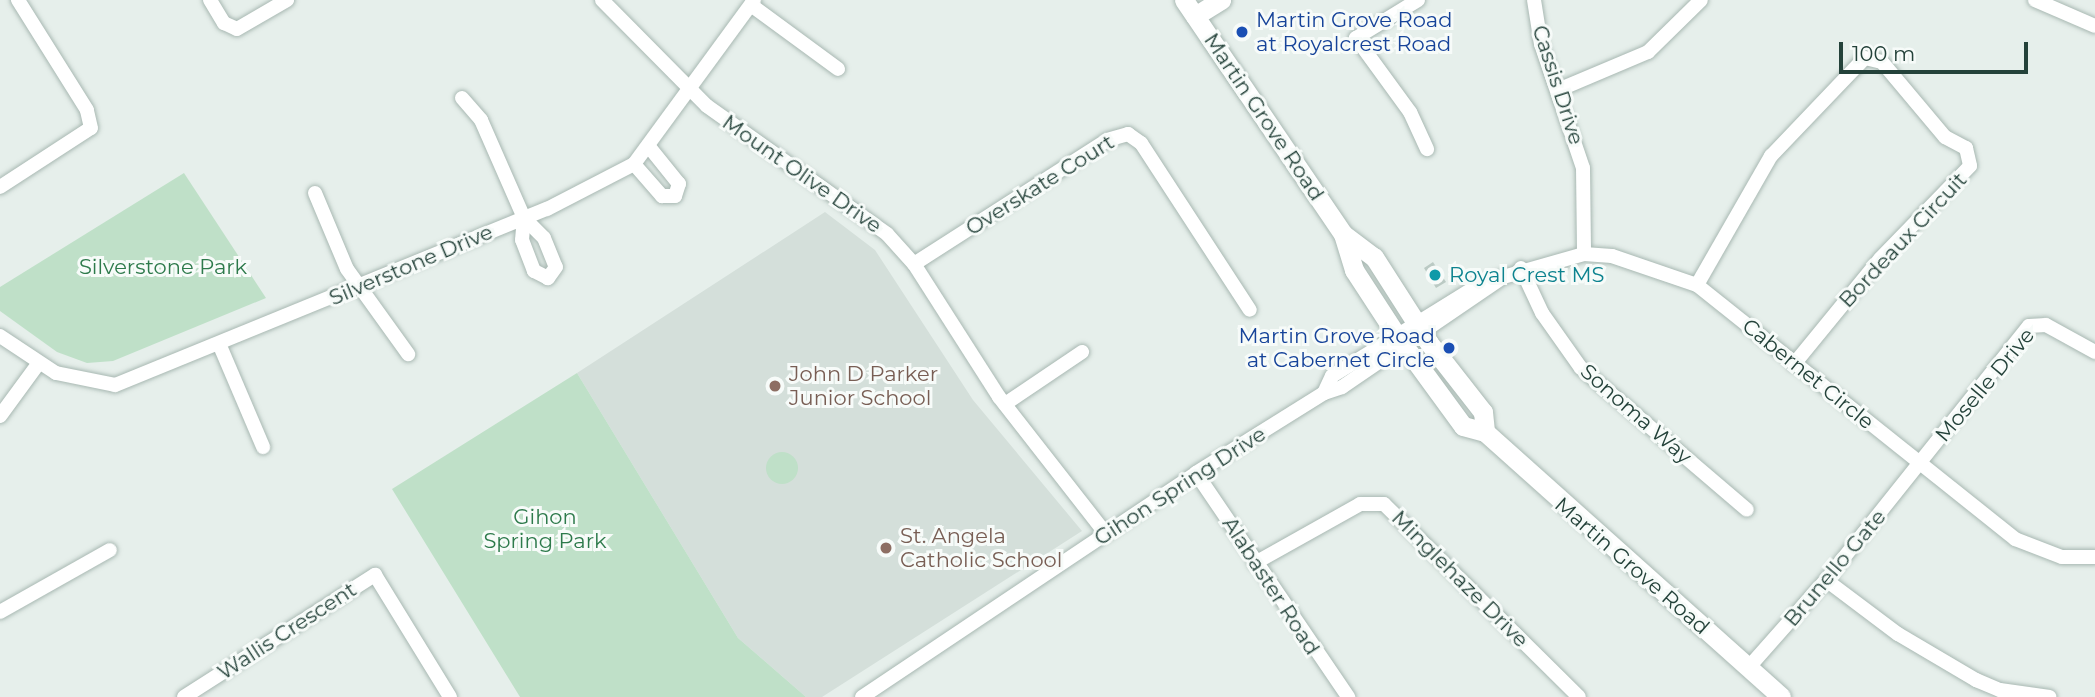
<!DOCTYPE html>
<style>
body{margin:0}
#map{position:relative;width:2095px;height:697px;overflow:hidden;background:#e6efeb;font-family:Montserrat,sans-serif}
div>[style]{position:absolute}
.built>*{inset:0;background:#d4dfda}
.green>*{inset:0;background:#bfe0c8}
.round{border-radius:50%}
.building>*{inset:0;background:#bbcac4}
.roads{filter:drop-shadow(0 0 2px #a8b8b2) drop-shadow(0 0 2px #a8b8b2)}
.street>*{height:14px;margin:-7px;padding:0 7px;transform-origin:7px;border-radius:7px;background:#fff}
.secondary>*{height:19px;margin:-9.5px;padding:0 9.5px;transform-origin:9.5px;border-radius:9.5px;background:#fff}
.dots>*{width:19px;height:19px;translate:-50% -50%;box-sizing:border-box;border:4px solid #f7fbf9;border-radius:50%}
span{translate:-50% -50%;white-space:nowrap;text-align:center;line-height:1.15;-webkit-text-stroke:6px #f7fbf9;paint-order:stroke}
.transit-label{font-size:21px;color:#164399}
.left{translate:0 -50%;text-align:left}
.right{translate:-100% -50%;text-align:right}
.street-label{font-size:21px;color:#24423a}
.park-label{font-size:21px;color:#2d7a4b}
.culture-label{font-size:21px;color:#0d838f}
.education-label{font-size:21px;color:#785e54}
.scale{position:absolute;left:1839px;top:42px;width:189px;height:32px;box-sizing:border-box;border:4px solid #24423a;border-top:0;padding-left:9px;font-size:21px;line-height:24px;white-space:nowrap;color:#24423a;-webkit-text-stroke:5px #f7fbf9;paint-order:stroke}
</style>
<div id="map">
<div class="built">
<div style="clip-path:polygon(825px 212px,875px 250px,973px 400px,1082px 531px,822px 697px,806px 697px,738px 638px,577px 373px)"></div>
</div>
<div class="green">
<div style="clip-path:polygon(184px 173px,266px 298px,113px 361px,87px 363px,57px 352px,0 311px,0 287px)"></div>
<div style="clip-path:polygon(577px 373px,738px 638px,806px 697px,520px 697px,392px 489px)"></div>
<div class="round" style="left:766px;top:452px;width:32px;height:32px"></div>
</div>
<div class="building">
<div style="clip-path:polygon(1433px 262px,1446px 282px,1436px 288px,1424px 268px)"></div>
</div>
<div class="roads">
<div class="street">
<div style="left:210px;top:0;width:27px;rotate:59deg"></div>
<div style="left:224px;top:23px;width:14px;rotate:25deg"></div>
<div style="left:237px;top:29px;width:58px;rotate:-30.1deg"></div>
<div style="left:602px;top:0;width:149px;rotate:45.3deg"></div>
<div style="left:707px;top:106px;width:221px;rotate:35.4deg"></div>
<div style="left:887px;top:234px;width:40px;rotate:48deg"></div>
<div style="left:914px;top:264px;width:158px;rotate:57.4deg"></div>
<div style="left:999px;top:397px;width:174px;rotate:52deg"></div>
<div style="left:1418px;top:0;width:73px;rotate:148.5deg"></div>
<div style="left:1356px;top:38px;width:92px;rotate:53.9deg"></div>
<div style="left:1410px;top:112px;width:41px;rotate:65.3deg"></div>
<div style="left:1534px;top:0;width:45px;rotate:81deg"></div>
<div style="left:1541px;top:44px;width:131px;rotate:71.3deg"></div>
<div style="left:1583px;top:168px;width:86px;rotate:89.3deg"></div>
<div style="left:2035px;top:0;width:65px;rotate:23.4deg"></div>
<div style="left:751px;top:5px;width:108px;rotate:36.3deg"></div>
<div style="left:1558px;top:90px;width:98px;rotate:-22.9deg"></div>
<div style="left:1648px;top:52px;width:74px;rotate:-44.5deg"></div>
<div style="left:462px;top:98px;width:29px;rotate:49deg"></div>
<div style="left:481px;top:120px;width:107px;rotate:66.3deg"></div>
<div style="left:634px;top:164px;width:43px;rotate:48.8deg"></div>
<div style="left:662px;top:196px;width:13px"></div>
<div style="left:675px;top:196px;width:13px;rotate:-72deg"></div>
<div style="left:679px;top:184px;width:46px;rotate:-128.9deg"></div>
<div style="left:0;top:187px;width:108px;rotate:-33deg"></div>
<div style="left:91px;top:128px;width:18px;rotate:-103deg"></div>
<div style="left:87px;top:110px;width:130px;rotate:-122.1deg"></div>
<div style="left:315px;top:193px;width:82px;rotate:67.2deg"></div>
<div style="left:347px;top:269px;width:105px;rotate:54.3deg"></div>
<div style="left:524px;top:218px;width:28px;rotate:45deg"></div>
<div style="left:544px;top:238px;width:31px;rotate:68deg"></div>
<div style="left:556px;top:267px;width:14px;rotate:126deg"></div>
<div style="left:548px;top:278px;width:16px;rotate:-153deg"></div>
<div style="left:534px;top:271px;width:33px;rotate:-111deg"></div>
<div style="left:522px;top:240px;width:22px;rotate:-85deg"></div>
<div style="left:914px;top:264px;width:229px;rotate:-32.7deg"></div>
<div style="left:1107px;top:140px;width:22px;rotate:-16deg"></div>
<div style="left:1128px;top:134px;width:16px;rotate:35deg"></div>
<div style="left:1141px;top:143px;width:199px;rotate:56.9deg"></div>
<div style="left:1521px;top:268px;width:50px;rotate:65deg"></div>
<div style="left:1542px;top:313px;width:67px;rotate:54.7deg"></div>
<div style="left:1581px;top:368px;width:218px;rotate:40.5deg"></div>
<div style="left:1697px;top:285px;width:149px;rotate:-60.2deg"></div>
<div style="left:1771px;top:156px;width:127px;rotate:-46.3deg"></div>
<div style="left:1859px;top:64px;width:8px;rotate:-45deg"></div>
<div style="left:1865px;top:58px;width:17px;rotate:13deg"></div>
<div style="left:1882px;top:62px;width:98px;rotate:50deg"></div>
<div style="left:1945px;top:137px;width:24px;rotate:28deg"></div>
<div style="left:1966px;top:148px;width:18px;rotate:77deg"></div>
<div style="left:1970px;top:166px;width:129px;rotate:134.1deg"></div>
<div style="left:1880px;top:259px;width:136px;rotate:129.3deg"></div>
<div style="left:0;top:336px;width:67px;rotate:33.5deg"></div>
<div style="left:56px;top:373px;width:60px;rotate:11.5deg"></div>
<div style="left:115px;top:385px;width:466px;rotate:-22.2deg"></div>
<div style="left:547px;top:209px;width:98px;rotate:-27.3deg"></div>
<div style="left:634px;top:164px;width:203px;rotate:-53.8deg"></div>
<div style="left:220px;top:346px;width:110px;rotate:66.9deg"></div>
<div style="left:1324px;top:393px;width:19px;rotate:-65deg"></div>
<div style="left:1332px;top:376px;width:176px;rotate:-31.8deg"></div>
<div style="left:1482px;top:283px;width:106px;rotate:-15.9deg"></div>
<div style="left:1584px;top:254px;width:28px;rotate:4deg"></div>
<div style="left:1612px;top:256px;width:90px;rotate:18.8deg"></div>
<div style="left:1697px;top:285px;width:407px;rotate:38.6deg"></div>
<div style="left:2015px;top:539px;width:50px;rotate:21deg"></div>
<div style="left:2062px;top:557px;width:33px"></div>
<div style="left:1005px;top:404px;width:93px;rotate:-34deg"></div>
<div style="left:0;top:416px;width:64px;rotate:-53.8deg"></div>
<div style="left:1196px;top:473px;width:271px;rotate:55.8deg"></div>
<div style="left:1255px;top:563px;width:120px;rotate:-29.3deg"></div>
<div style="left:1360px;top:504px;width:24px"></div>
<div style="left:1384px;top:504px;width:274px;rotate:44.7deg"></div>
<div style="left:1826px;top:580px;width:90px;rotate:36.9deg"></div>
<div style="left:1898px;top:634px;width:91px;rotate:30.5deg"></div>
<div style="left:1976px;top:680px;width:26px;rotate:23deg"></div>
<div style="left:2000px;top:690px;width:50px;rotate:8deg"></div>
<div style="left:0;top:612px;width:126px;rotate:-29.4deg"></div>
<div style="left:1749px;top:667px;width:116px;rotate:-48.5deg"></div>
<div style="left:1826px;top:580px;width:325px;rotate:-51.4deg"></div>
<div style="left:2029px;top:326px;width:17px;rotate:-3deg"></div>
<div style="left:2046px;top:325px;width:56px;rotate:28.9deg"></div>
<div style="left:184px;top:697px;width:227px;rotate:-32.6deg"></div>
<div style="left:375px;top:575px;width:143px;rotate:58.4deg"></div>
<div style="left:862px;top:697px;width:402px;rotate:-33.8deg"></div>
<div style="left:1196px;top:473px;width:151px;rotate:-32deg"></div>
<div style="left:1324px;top:393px;width:19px;rotate:-18deg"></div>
<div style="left:1342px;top:387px;width:190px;rotate:-34.3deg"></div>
</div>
<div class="secondary">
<div style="left:1184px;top:0;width:283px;rotate:55.8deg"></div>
<div style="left:1343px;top:234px;width:38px;rotate:73deg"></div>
<div style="left:1354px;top:270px;width:75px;rotate:56.9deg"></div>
<div style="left:1395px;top:333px;width:115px;rotate:53.8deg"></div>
<div style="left:1463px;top:426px;width:23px;rotate:15deg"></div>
<div style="left:1485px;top:432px;width:397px;rotate:41.8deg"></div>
<div style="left:1195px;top:16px;width:31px;rotate:-32deg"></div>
<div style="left:1343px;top:234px;width:39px;rotate:37deg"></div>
<div style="left:1374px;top:257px;width:102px;rotate:57.4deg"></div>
<div style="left:1429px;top:343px;width:88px;rotate:52deg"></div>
<div style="left:1483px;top:412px;width:20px;rotate:84deg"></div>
</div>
</div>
<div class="dots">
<div style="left:1242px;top:32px;background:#1a4fb4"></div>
<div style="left:1435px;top:275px;background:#0f9aa8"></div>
<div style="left:1449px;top:348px;background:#1a4fb4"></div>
<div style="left:775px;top:386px;background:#8d6e63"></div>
<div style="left:886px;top:548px;background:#8d6e63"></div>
</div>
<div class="transit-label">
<span class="left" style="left:1256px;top:32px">Martin Grove Road<br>at Royalcrest Road</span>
<span class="right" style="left:1435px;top:348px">Martin Grove Road<br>at Cabernet Circle</span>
</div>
<div class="street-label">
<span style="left:1558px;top:85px;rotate:72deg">Cassis Drive</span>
<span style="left:1264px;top:117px;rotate:56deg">Martin Grove Road</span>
<span style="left:802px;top:174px;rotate:35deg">Mount Olive Drive</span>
<span style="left:1040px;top:185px;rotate:-32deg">Overskate Court</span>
<span style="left:1903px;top:240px;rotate:-47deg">Bordeaux Circuit</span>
<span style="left:411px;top:265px;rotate:-23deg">Silverstone Drive</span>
<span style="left:1808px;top:374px;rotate:39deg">Cabernet Circle</span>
<span style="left:1985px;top:385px;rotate:-50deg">Moselle Drive</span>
<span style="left:1636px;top:414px;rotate:41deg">Sonoma Way</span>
<span style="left:1180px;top:486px;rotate:-33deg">Gihon Spring Drive</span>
<span style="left:1632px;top:566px;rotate:41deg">Martin Grove Road</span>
<span style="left:1835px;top:568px;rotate:-50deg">Brunello Gate</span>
<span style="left:1460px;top:579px;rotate:45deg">Minglehaze Drive</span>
<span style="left:1271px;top:586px;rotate:57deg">Alabaster Road</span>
<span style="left:287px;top:631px;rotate:-33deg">Wallis Crescent</span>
</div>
<div class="park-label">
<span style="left:163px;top:267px">Silverstone Park</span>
<span style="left:545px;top:529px">Gihon<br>Spring Park</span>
</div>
<div class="culture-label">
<span class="left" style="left:1449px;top:275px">Royal Crest MS</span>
</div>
<div class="education-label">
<span class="left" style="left:789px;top:386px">John D Parker<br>Junior School</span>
<span class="left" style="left:900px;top:548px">St. Angela<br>Catholic School</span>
</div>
<div class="scale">100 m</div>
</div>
